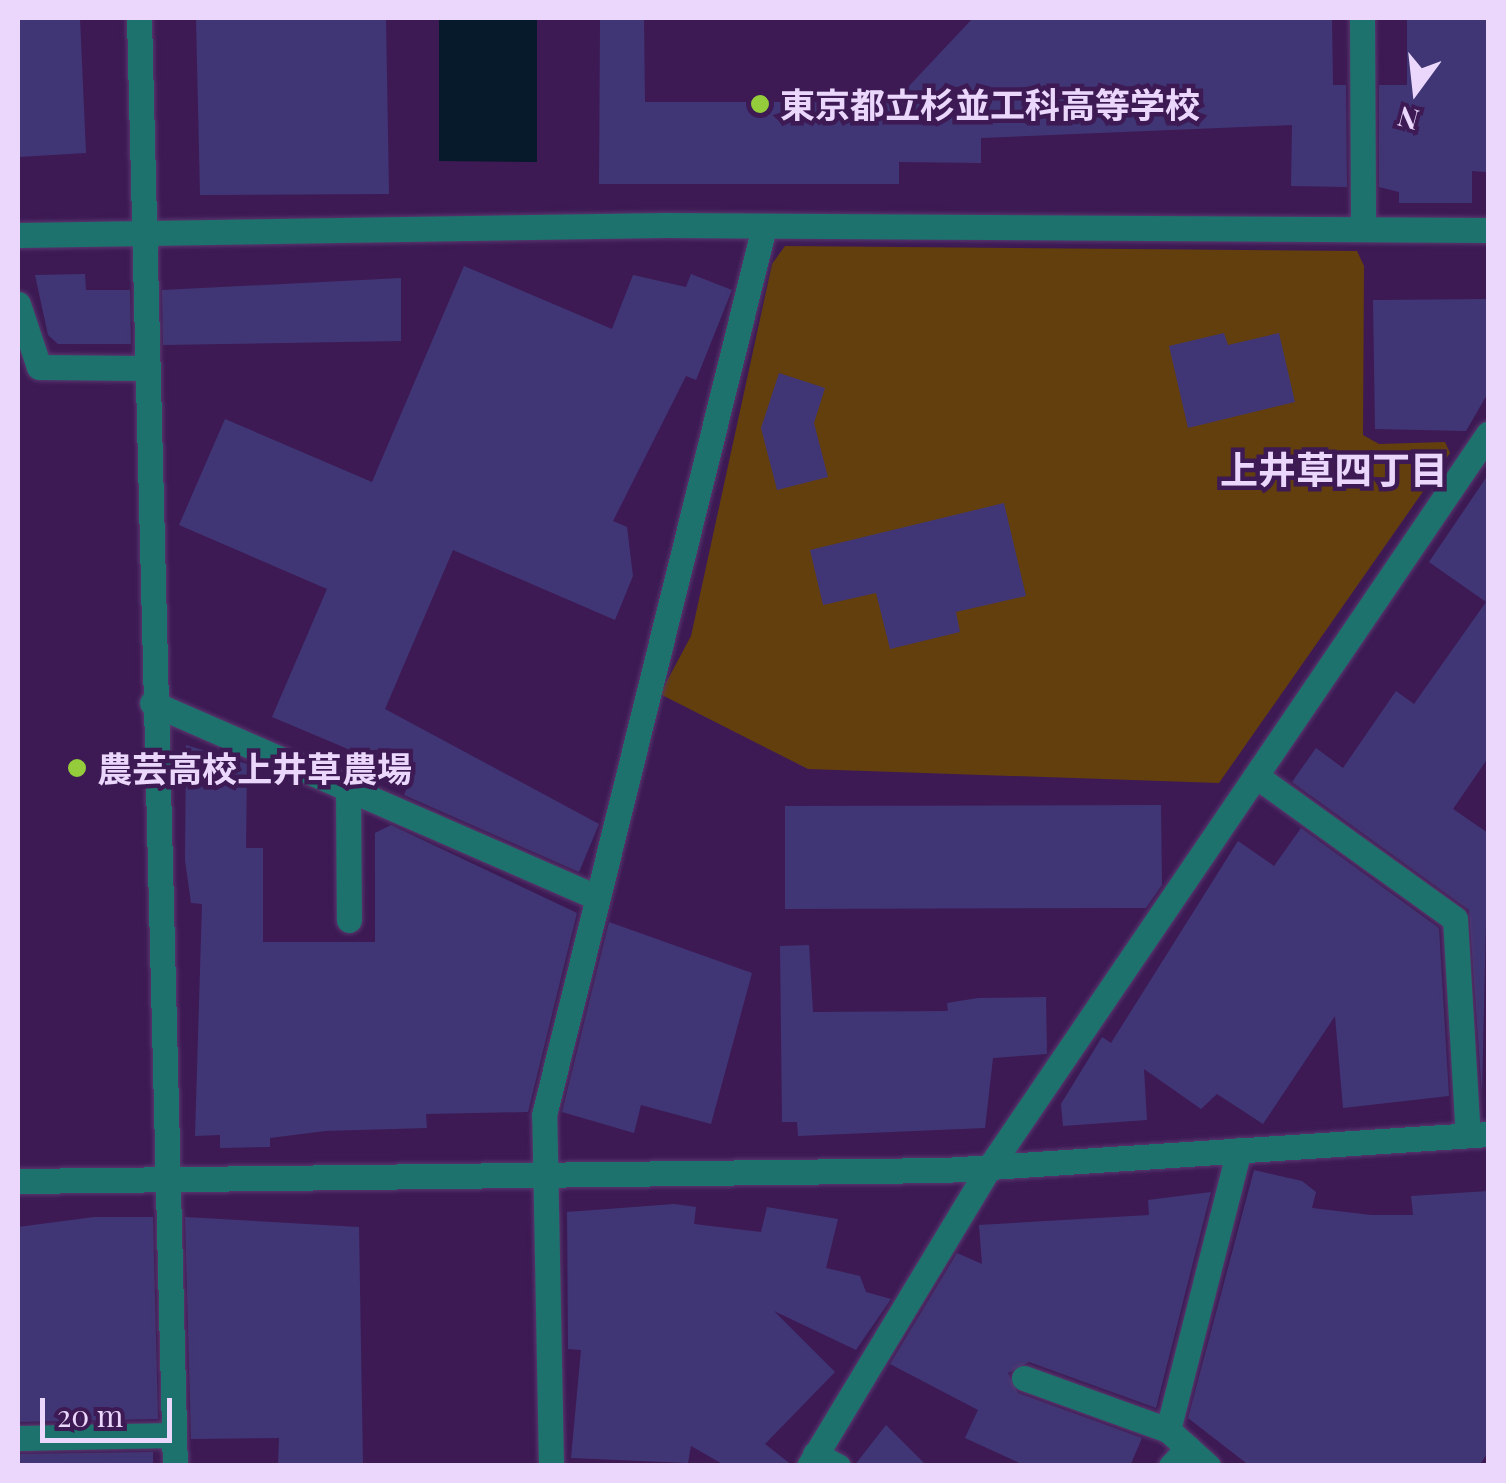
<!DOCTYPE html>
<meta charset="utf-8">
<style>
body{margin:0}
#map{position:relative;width:1506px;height:1483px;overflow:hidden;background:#3d1a54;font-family:"Playfair Display","Noto Sans JP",serif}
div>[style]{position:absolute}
.green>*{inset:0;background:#633f0e}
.water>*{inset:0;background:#061a2c}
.building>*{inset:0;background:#413675}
.roads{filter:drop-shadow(0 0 2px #59386f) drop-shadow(0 0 2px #59386f)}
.service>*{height:25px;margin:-12.5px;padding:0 12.5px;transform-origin:12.5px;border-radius:12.5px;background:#1e726d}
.minor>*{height:25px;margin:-12.5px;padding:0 12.5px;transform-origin:12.5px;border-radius:12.5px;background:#1e726d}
.tertiary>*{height:25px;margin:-12.5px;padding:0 12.5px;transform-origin:12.5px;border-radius:12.5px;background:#1e726d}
.dots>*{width:28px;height:28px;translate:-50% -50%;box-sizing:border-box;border:5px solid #3d1a54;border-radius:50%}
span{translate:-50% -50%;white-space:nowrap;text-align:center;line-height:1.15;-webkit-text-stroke:9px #3d1a54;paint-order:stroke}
.poi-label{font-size:35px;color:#ead7fb;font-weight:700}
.left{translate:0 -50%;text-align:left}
.neighbourhood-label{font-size:38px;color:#ead7fb;font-weight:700}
.frame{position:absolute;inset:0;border:20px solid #ead7fb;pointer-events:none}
.north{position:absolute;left:1366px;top:40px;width:100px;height:100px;-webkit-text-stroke:8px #3d1a54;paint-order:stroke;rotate:195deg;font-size:28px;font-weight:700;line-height:40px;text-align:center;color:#ead7fb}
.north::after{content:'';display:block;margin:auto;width:35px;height:45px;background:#ead7fb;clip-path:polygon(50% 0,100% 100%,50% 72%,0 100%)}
.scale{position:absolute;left:40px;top:1398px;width:132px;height:45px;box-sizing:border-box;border:5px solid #ead7fb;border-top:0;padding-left:12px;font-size:30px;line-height:35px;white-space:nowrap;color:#ead7fb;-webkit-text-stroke:8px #3d1a54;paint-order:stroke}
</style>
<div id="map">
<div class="green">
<div style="clip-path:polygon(785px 246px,1357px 251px,1364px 266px,1363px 435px,1379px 444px,1445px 442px,1450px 453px,1219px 783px,808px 769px,660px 694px,691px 636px,772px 264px)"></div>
</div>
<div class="water">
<div style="clip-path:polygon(439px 18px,537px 18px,537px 162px,439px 161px)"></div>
</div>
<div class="building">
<div style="clip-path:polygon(18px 18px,80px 18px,86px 153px,18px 157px)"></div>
<div style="clip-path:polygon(196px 18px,386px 18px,389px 194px,200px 195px)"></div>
<div style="clip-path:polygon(600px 18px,644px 18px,645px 102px,894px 102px,973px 18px,1332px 18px,1333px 85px,1346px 85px,1347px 187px,1291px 186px,1292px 125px,981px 138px,981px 163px,899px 162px,899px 184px,599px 184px)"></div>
<div style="clip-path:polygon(1407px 18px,1487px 18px,1486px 172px,1472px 171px,1472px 203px,1399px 203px,1399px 192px,1379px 187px,1379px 85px,1407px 85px)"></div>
<div style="clip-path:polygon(464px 266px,612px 329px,633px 275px,686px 287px,691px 274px,732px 290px,696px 380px,686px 376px,613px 521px,627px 527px,633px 576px,615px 620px,453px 550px,385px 709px,599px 824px,579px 872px,404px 795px,412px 776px,272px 717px,327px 589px,179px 525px,225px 419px,372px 482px)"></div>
<div style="clip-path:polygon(85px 274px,86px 290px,130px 290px,131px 344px,58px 344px,48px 335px,35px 275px)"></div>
<div style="clip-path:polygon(401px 278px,401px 341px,163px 345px,162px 290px)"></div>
<div style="clip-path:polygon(1488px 299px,1488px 393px,1466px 431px,1375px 429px,1373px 300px)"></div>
<div style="clip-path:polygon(1224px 333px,1228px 345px,1279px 333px,1295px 402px,1188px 428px,1169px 346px)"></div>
<div style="clip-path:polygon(779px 373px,825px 388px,814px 423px,828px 477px,777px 490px,761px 428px)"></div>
<div style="clip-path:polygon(1488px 475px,1488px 758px,1453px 809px,1488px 833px,1482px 1094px,1469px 910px,1292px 782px,1316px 748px,1343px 768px,1396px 691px,1414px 704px,1486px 602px,1429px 562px)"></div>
<div style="clip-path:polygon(1004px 503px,1026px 596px,956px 612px,960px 632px,890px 649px,876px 593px,823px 605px,810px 550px)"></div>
<div style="clip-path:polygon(186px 745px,247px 764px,246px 848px,263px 848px,263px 942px,375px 942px,375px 833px,391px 825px,577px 913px,528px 1112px,426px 1114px,427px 1128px,325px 1131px,270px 1138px,270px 1147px,220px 1148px,220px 1135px,195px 1136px,202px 904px,191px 903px,185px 860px)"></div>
<div style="clip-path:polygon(1161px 805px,1162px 885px,1146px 908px,785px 909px,785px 806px)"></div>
<div style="clip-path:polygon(1301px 828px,1439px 928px,1449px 1096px,1343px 1108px,1335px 1016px,1263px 1124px,1217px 1094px,1201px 1109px,1144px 1069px,1147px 1120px,1063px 1126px,1061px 1104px,1102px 1037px,1111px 1043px,1238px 841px,1274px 866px)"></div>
<div style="clip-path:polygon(609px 922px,752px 973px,711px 1124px,641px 1105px,634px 1133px,562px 1112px)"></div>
<div style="clip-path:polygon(809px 945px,813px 1012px,948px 1011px,947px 1003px,978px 998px,1046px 997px,1047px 1054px,993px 1058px,985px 1128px,798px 1136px,797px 1122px,782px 1122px,780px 946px)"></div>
<div style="clip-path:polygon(1254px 1170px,1302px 1181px,1316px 1192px,1312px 1208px,1371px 1215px,1413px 1215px,1411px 1196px,1488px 1191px,1488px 1452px,1479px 1466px,1250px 1466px,1188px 1418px)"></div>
<div style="clip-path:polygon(1211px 1192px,1156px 1408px,1029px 1362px,1008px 1373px,1018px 1393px,1142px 1438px,1130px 1466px,1026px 1466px,965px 1438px,978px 1410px,890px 1364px,957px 1253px,982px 1264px,979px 1225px,1149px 1215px,1148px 1200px)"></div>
<div style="clip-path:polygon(674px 1204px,696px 1207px,694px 1224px,761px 1232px,767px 1207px,838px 1219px,826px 1268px,860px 1276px,866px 1292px,891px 1299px,856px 1350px,774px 1311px,835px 1372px,765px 1444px,793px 1466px,726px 1466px,691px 1446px,688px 1463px,571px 1458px,581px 1350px,568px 1349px,567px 1212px)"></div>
<div style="clip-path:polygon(94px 1217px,153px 1217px,158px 1419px,18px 1422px,18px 1227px)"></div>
<div style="clip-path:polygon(185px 1217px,359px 1227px,363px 1466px,278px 1466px,279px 1438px,191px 1439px)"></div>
<div style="clip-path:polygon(886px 1425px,927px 1466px,854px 1466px)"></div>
<div style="clip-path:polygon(153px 1452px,153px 1466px,18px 1466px,18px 1454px)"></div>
</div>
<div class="roads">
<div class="service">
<div style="left:18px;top:304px;width:66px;rotate:71.6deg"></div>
<div style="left:39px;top:367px;width:106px;rotate:0.5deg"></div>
<div style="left:348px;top:788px;width:132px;rotate:89.6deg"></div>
<div style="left:1024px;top:1378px;width:153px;rotate:19.9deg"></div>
<div style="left:18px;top:1438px;width:156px;rotate:-1.1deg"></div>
<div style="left:815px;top:1454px;width:26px;rotate:28deg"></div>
<div style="left:1171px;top:1466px;width:25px;rotate:-47deg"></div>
</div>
<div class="minor">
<div style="left:139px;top:18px;width:1448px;rotate:88.58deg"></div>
<div style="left:1362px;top:18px;width:209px;rotate:89.7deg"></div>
<div style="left:18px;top:235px;width:647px;rotate:-0.89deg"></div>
<div style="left:665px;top:225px;width:823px;rotate:0.35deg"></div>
<div style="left:152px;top:703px;width:484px;rotate:23.6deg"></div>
<div style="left:1256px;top:776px;width:245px;rotate:35.7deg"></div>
<div style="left:1455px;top:919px;width:216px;rotate:86.6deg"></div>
<div style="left:551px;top:1466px;width:351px;rotate:-91.1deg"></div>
<div style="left:544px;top:1115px;width:915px;rotate:-76.09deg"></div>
<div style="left:809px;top:1466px;width:348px;rotate:-58.9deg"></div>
<div style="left:989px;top:1168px;width:888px;rotate:-55.79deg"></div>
<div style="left:1208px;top:1466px;width:54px;rotate:-138deg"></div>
<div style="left:1168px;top:1430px;width:289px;rotate:-75.8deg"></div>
</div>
<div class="tertiary">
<div style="left:18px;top:1181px;width:927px;rotate:-0.68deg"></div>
<div style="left:945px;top:1170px;width:544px;rotate:-3.79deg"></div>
</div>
</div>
<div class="dots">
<div style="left:760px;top:104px;background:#94cc3c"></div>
<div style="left:77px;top:768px;background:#94cc3c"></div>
</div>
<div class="poi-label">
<span class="left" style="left:780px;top:104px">東京都立杉並工科高等学校</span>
<span class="left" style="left:97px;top:768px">農芸高校上井草農場</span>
</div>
<div class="neighbourhood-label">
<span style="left:1334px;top:469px">上井草四丁目</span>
</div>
<div class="frame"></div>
<div class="north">N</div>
<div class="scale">20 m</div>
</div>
